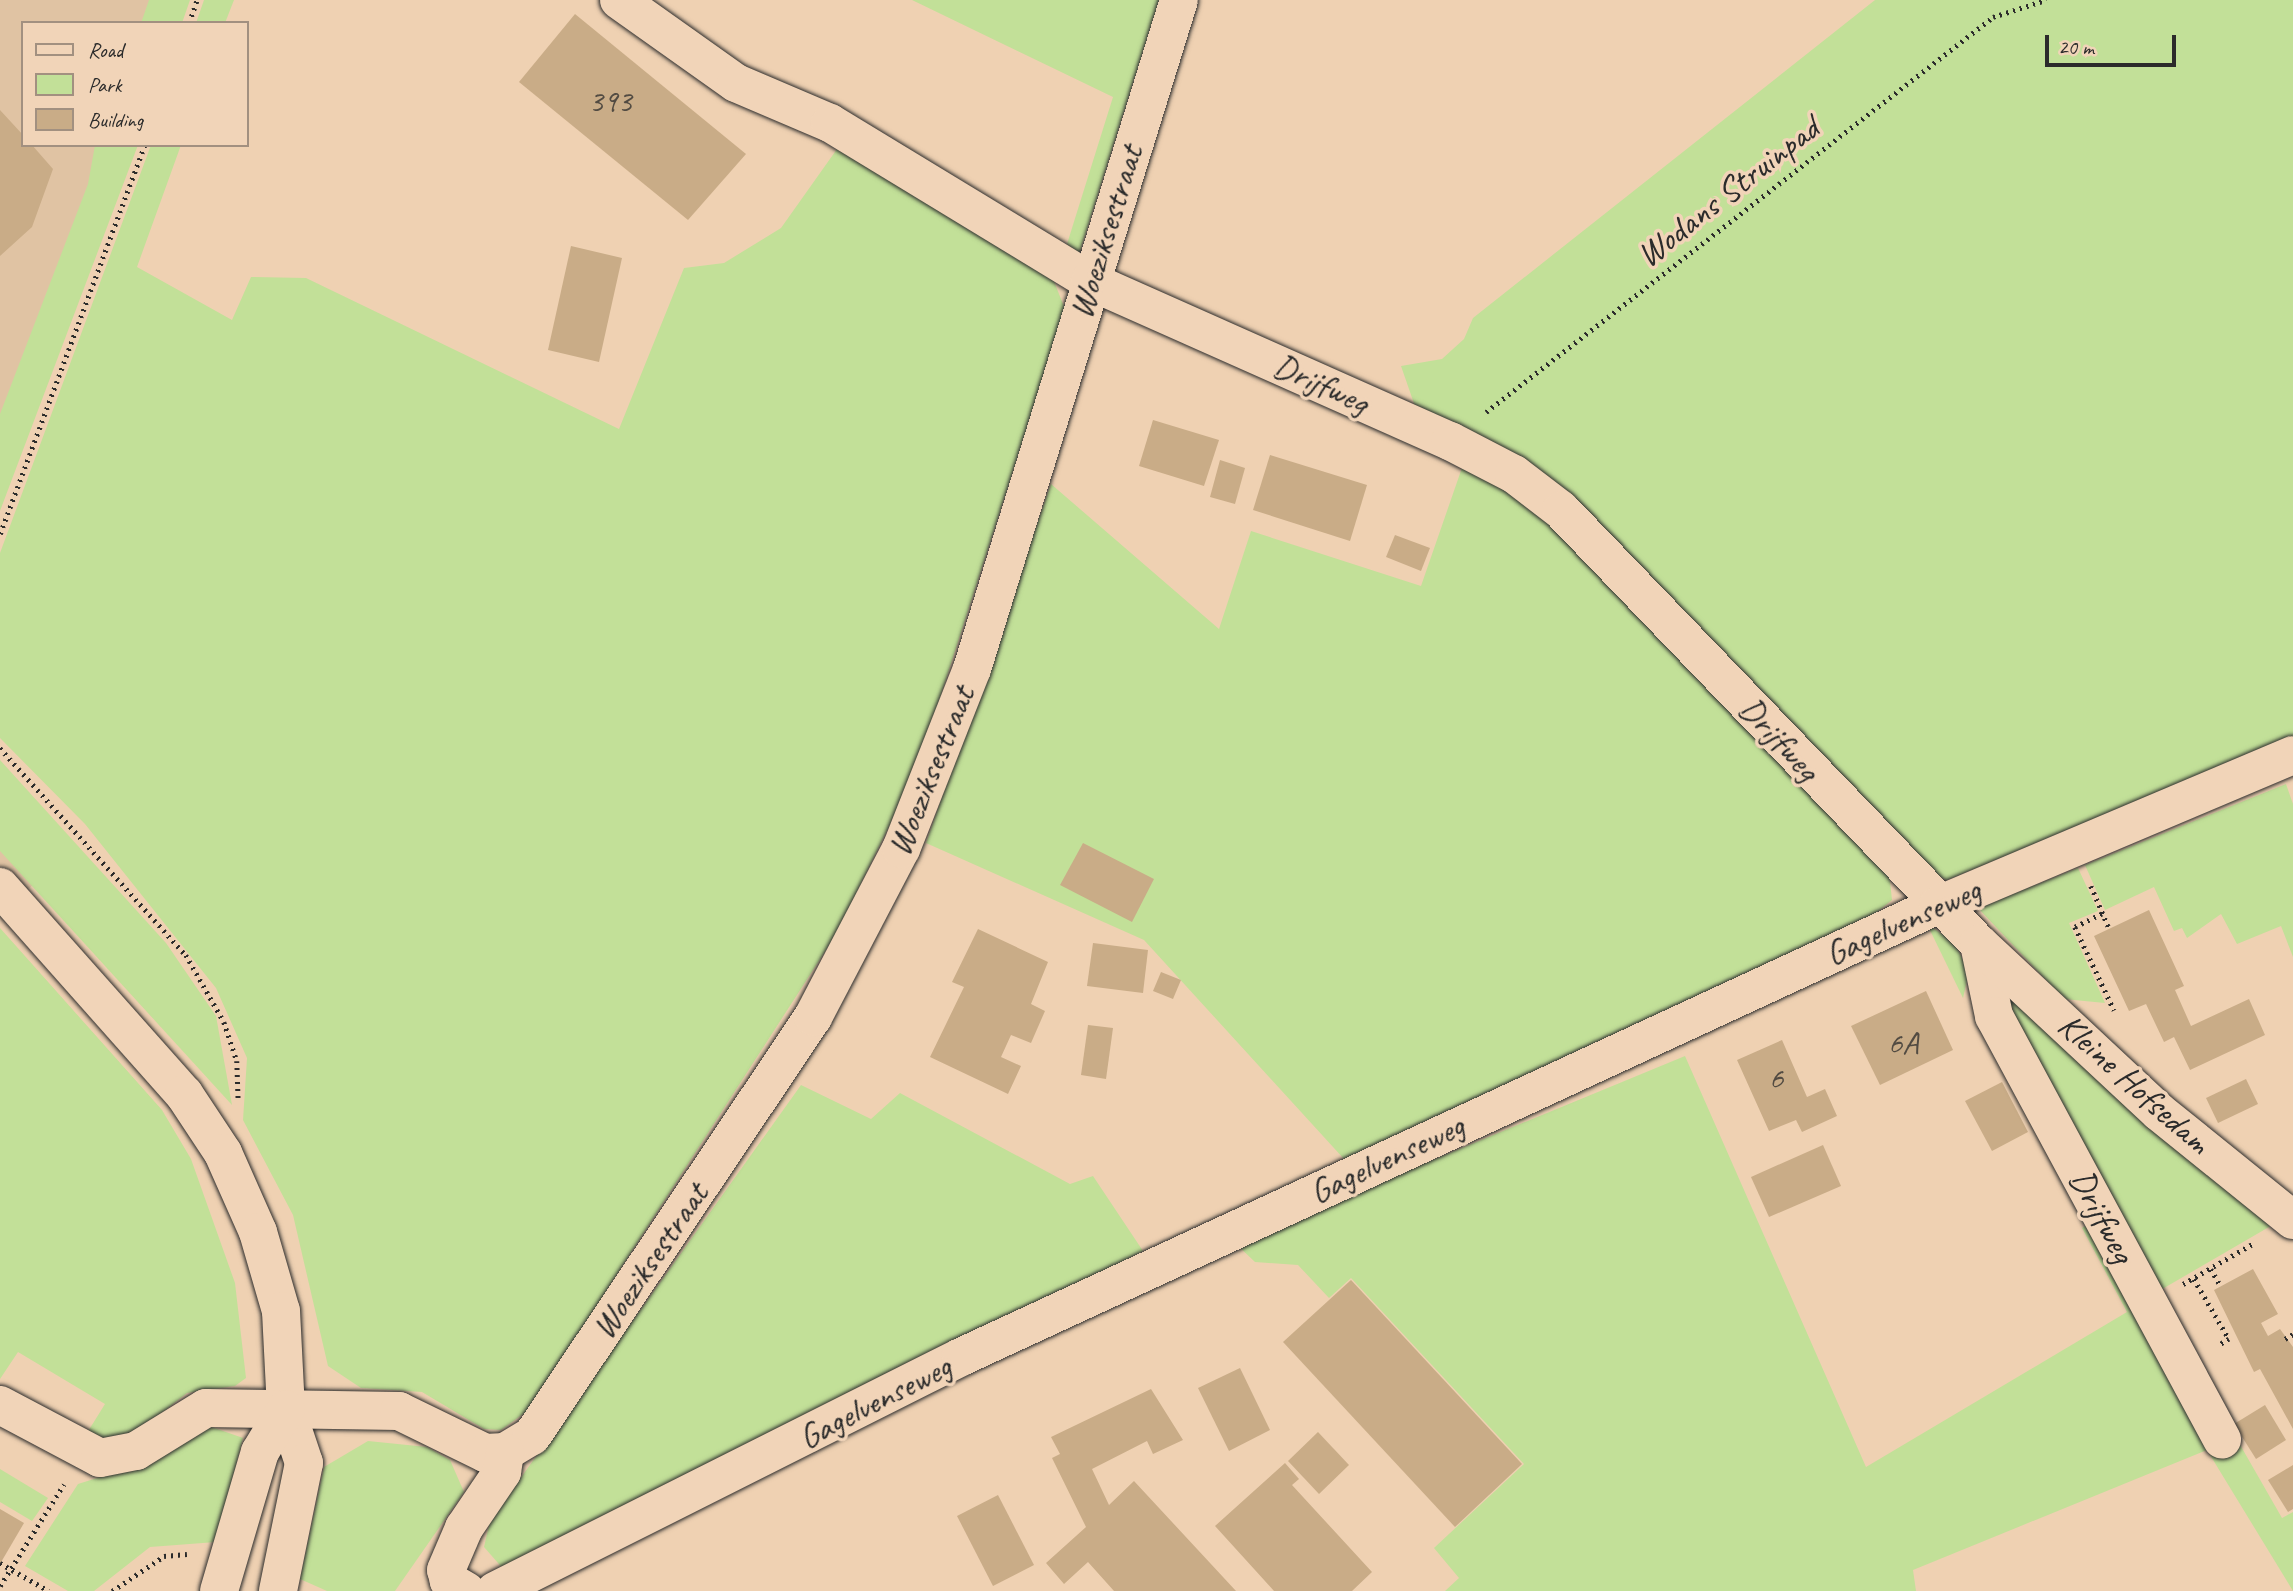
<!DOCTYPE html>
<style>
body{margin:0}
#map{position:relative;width:2293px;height:1591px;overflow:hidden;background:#efd1b2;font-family:Caveat,sans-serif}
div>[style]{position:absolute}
.built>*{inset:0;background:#e0c3a3}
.green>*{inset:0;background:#c2e098}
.building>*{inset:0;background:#c9ac87}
.path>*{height:4.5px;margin-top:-2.25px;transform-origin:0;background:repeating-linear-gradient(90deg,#2b2b2b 0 2px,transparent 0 7px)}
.roads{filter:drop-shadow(0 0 2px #2b2b2b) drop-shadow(0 0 2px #2b2b2b)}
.minor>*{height:38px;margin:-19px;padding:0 19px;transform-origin:19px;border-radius:19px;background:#f1d4b8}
span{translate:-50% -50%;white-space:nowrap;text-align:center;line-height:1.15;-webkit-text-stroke:7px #f1d4b8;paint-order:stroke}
.number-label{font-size:32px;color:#524b42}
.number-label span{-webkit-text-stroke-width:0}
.street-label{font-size:35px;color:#2b2b2b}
.legend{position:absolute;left:21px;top:21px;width:228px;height:126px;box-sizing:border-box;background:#f1d4b8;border:2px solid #a29080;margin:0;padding:9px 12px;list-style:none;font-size:21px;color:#2b2b2b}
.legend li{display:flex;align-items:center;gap:14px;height:35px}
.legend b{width:35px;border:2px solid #a29080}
.scale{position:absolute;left:2045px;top:35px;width:131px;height:32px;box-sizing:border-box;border:4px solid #2b2b2b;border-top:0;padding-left:9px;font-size:21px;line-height:24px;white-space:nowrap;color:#2b2b2b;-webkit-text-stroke:5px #f1d4b8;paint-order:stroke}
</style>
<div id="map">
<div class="built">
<div style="clip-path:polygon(0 0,168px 0,161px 23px,23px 23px,23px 145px,119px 145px,0 498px)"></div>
<div style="clip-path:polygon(0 841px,36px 882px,0 915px)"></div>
</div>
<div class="green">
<div style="clip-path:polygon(149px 0,190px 0,182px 23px,141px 23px)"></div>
<div style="clip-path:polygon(204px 0,234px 0,225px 23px,196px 23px)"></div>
<div style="clip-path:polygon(912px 0,1159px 0,1079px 254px,1067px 244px,1113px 97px)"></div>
<div style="clip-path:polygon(1875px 0,2293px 0,2293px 740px,1947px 880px,1912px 864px,1619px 553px,1418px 415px,1401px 366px,1442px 359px,1464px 339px,1473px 318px)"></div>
<div style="clip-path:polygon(842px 142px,1053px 279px,1065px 309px,939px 701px,902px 800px,835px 936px,530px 1409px,501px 1430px,484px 1429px,422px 1392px,361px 1388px,328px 1366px,293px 1215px,243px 1120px,247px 1058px,216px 988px,85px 824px,0 738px,0 553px,151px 145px,181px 145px,137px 267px,232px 320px,251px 277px,306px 278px,619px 429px,684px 268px,724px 263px,781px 228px)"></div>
<div style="clip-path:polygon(95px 145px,138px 145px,0 511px,0 414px,88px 184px)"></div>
<div style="clip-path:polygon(1464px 462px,1542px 510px,1889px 872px,1892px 900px,1867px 920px,1344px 1159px,1144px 940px,926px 843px,1051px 484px,1219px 629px,1251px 531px,1421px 586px)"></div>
<div style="clip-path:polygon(0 760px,166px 943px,216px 1016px,232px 1105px,0 851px)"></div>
<div style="clip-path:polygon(2286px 784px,2293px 804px,2293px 957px,2281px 926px,2237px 944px,2221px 914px,2187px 938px,2182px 928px,2174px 931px,2154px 887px,2105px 910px,2085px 865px)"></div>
<div style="clip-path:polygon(2078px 868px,2098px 911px,2069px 923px,2105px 1003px,2064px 999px,1978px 908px)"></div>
<div style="clip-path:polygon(1927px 924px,1954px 942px,1969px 972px,1963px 998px)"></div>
<div style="clip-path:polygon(0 928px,162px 1110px,191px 1159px,235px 1283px,246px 1378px,235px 1386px,187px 1393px,140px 1430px,106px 1440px,87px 1433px,105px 1404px,18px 1352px,0 1379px)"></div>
<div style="clip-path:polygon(2012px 988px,2278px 1218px,2269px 1227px,2152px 1295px,1999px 1005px)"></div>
<div style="clip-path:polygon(1685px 1056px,1866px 1467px,2127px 1312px,2082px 1228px,2092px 1221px,2235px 1436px,2282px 1518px,2293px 1512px,2293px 1591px,2207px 1450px,1913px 1570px,1916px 1591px,1445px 1591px,1459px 1578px,1434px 1548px,1524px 1464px,1351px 1278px,1329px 1298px,1298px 1265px,1255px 1262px,1234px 1242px)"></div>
<div style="clip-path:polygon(801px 1085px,871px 1119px,900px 1093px,1070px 1184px,1093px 1176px,1143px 1251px,505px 1571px,484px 1547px,490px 1521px)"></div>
<div style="clip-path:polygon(206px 1425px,243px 1438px,216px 1542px,150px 1547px,94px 1591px,68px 1591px,25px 1566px,78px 1484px,161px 1458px)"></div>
<div style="clip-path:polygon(368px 1441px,427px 1447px,450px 1460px,464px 1492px,395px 1591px,327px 1591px,300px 1579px,324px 1467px)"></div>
<div style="clip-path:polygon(0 1469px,48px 1498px,32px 1521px,0 1502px)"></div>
</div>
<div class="building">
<div style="clip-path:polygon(575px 14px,746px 154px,688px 220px,519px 82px)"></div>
<div style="clip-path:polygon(0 110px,23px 135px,23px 145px,32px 145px,53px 169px,32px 227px,0 256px)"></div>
<div style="clip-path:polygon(571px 246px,622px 258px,599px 362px,548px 350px)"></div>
<div style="clip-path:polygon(1153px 420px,1219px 440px,1204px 486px,1139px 466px)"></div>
<div style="clip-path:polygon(1270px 455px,1367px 485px,1350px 541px,1253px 510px)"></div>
<div style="clip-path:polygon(1220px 460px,1245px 468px,1235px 504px,1210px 497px)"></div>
<div style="clip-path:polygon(1395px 535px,1430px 548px,1421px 571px,1386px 557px)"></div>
<div style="clip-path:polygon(1083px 843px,1154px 879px,1132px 922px,1060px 885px)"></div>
<div style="clip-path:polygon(2149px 910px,2184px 986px,2175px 990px,2191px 1026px,2249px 999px,2265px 1035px,2190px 1070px,2174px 1037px,2164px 1042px,2146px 1004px,2129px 1011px,2094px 936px)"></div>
<div style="clip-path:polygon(978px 929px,1048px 962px,1031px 1004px,1045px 1011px,1031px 1043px,1011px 1035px,1001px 1057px,1021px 1066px,1008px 1094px,930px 1057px,964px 987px,952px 982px)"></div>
<div style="clip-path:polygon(1093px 943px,1148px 950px,1143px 993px,1087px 986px)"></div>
<div style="clip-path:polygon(1161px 972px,1181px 980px,1173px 999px,1153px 991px)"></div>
<div style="clip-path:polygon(1926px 991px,1953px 1050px,1880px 1085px,1851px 1026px)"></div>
<div style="clip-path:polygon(1088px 1025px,1113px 1028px,1106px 1079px,1081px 1075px)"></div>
<div style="clip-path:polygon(1782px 1040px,1807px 1097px,1825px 1089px,1837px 1116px,1802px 1132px,1796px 1120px,1769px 1131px,1737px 1060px)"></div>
<div style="clip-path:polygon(2246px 1079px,2258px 1104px,2218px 1123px,2206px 1098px)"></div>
<div style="clip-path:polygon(2002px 1082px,2028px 1132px,1992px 1151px,1965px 1101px)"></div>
<div style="clip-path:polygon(1823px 1145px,1841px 1186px,1769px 1217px,1751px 1177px)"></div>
<div style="clip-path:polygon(2253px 1269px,2278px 1314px,2261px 1323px,2268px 1336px,2280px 1329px,2293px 1347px,2293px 1429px,2260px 1369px,2254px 1372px,2214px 1290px)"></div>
<div style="clip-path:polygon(1351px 1280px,1522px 1464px,1455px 1527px,1283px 1342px)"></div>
<div style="clip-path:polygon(1240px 1368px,1270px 1430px,1229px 1451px,1198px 1388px)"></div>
<div style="clip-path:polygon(1151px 1389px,1183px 1440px,1153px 1454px,1147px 1441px,1092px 1469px,1109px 1505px,1134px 1481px,1236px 1591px,1114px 1591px,1088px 1562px,1064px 1584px,1046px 1563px,1086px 1527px,1052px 1458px,1060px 1454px,1051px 1437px)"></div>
<div style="clip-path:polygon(2265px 1405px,2286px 1440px,2256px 1459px,2234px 1424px)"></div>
<div style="clip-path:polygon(1318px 1432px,1349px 1465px,1319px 1494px,1288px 1461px)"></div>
<div style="clip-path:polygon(1285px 1463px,1299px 1479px,1292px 1485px,1372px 1572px,1352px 1591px,1274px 1591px,1215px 1526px)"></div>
<div style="clip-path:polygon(2293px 1465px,2293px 1509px,2288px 1512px,2268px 1480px)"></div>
<div style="clip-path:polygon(998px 1495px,1034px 1565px,993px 1586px,957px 1516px)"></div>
<div style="clip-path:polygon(0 1509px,24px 1523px,0 1564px)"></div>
</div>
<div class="path">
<div style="left:189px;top:23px;width:24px;rotate:-71deg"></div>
<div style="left:1486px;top:412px;width:643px;rotate:-37.92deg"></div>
<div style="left:1993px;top:17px;width:56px;rotate:-17.8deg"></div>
<div style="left:0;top:534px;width:415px;rotate:-69.6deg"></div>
<div style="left:0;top:748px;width:278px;rotate:48.1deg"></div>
<div style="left:186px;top:955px;width:77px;rotate:60.4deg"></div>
<div style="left:224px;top:1022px;width:41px;rotate:71.6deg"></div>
<div style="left:237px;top:1061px;width:38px;rotate:88deg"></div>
<div style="left:2091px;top:886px;width:46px;rotate:66.8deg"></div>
<div style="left:2102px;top:914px;width:30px;rotate:154deg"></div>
<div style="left:2075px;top:927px;width:92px;rotate:64.8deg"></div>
<div style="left:2211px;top:1269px;width:20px;rotate:60deg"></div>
<div style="left:2194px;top:1279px;width:69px;rotate:59.7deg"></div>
<div style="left:2229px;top:1339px;width:13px;rotate:148deg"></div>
<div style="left:2183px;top:1284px;width:82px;rotate:-30deg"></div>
<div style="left:2285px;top:1339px;width:9px;rotate:-32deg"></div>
<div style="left:0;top:1563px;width:56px;rotate:29.7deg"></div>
<div style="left:0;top:1586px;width:120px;rotate:-57.9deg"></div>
<div style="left:112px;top:1591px;width:63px;rotate:-33.9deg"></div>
<div style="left:164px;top:1556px;width:23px;rotate:-5deg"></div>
</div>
<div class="roads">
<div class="minor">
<div style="left:619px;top:0;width:143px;rotate:35.4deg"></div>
<div style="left:736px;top:83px;width:102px;rotate:23.1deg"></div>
<div style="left:830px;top:123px;width:304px;rotate:31.3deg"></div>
<div style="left:1090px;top:281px;width:394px;rotate:24deg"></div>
<div style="left:1450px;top:441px;width:72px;rotate:27.3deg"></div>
<div style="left:1514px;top:474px;width:59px;rotate:37.5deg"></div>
<div style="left:1561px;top:510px;width:603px;rotate:46.08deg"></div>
<div style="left:1979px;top:944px;width:74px;rotate:78.2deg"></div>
<div style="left:1994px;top:1016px;width:481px;rotate:61.7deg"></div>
<div style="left:0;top:887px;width:277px;rotate:48.4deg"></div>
<div style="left:184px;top:1094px;width:71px;rotate:56.5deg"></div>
<div style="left:223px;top:1153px;width:86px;rotate:66.1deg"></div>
<div style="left:258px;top:1232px;width:82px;rotate:73.8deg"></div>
<div style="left:281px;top:1311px;width:98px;rotate:87.1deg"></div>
<div style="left:286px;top:1409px;width:57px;rotate:71.6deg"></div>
<div style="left:304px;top:1463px;width:131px;rotate:101.5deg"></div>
<div style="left:1979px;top:944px;width:246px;rotate:43deg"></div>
<div style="left:2159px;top:1112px;width:172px;rotate:38.9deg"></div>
<div style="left:0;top:1405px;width:113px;rotate:27.9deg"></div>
<div style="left:100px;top:1458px;width:37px;rotate:-11deg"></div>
<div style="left:136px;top:1451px;width:82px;rotate:-31.6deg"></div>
<div style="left:206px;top:1408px;width:193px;rotate:0.9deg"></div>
<div style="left:399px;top:1411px;width:96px;rotate:26deg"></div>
<div style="left:485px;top:1453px;width:20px;rotate:-3deg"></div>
<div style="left:505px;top:1452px;width:31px;rotate:-31deg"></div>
<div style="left:532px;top:1436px;width:505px;rotate:-56.15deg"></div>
<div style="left:813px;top:1017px;width:190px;rotate:-62.4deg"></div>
<div style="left:901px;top:849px;width:193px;rotate:-68.5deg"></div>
<div style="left:972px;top:669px;width:700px;rotate:-72.81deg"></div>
<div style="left:219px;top:1591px;width:145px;rotate:-73.6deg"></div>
<div style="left:260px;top:1452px;width:50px;rotate:-58.8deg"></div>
<div style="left:466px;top:1591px;width:20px;rotate:-150deg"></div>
<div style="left:449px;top:1581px;width:11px;rotate:-105deg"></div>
<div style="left:446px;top:1570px;width:46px;rotate:-66.8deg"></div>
<div style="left:464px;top:1528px;width:68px;rotate:-55.8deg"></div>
<div style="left:502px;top:1472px;width:20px;rotate:-81deg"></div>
<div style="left:495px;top:1591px;width:521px;rotate:-26.66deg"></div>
<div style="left:961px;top:1357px;width:1076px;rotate:-24.83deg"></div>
<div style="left:1938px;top:905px;width:385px;rotate:-22.9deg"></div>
</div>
</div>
<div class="number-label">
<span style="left:610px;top:101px">393</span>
<span style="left:1903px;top:1043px">6A</span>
<span style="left:1776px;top:1078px">6</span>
</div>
<div class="street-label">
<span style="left:1728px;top:192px;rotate:-38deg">Wodans Struinpad</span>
<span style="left:1106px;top:232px;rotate:-73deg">Woeziksestraat</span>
<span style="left:1321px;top:384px;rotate:24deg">Drijfweg</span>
<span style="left:1779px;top:739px;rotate:47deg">Drijfweg</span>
<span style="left:931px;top:771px;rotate:-68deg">Woeziksestraat</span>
<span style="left:1903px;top:922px;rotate:-24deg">Gagelvenseweg</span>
<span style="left:2134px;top:1084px;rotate:42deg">Kleine Hofsedam</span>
<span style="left:1387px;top:1159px;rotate:-25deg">Gagelvenseweg</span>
<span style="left:2102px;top:1216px;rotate:62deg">Drijfweg</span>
<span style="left:650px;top:1261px;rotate:-56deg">Woeziksestraat</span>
<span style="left:875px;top:1402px;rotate:-27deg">Gagelvenseweg</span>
</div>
<ul class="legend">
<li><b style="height:9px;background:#f1d4b8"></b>Road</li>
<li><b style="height:19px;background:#c2e098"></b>Park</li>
<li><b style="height:19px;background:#c9ac87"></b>Building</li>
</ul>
<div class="scale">20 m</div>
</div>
